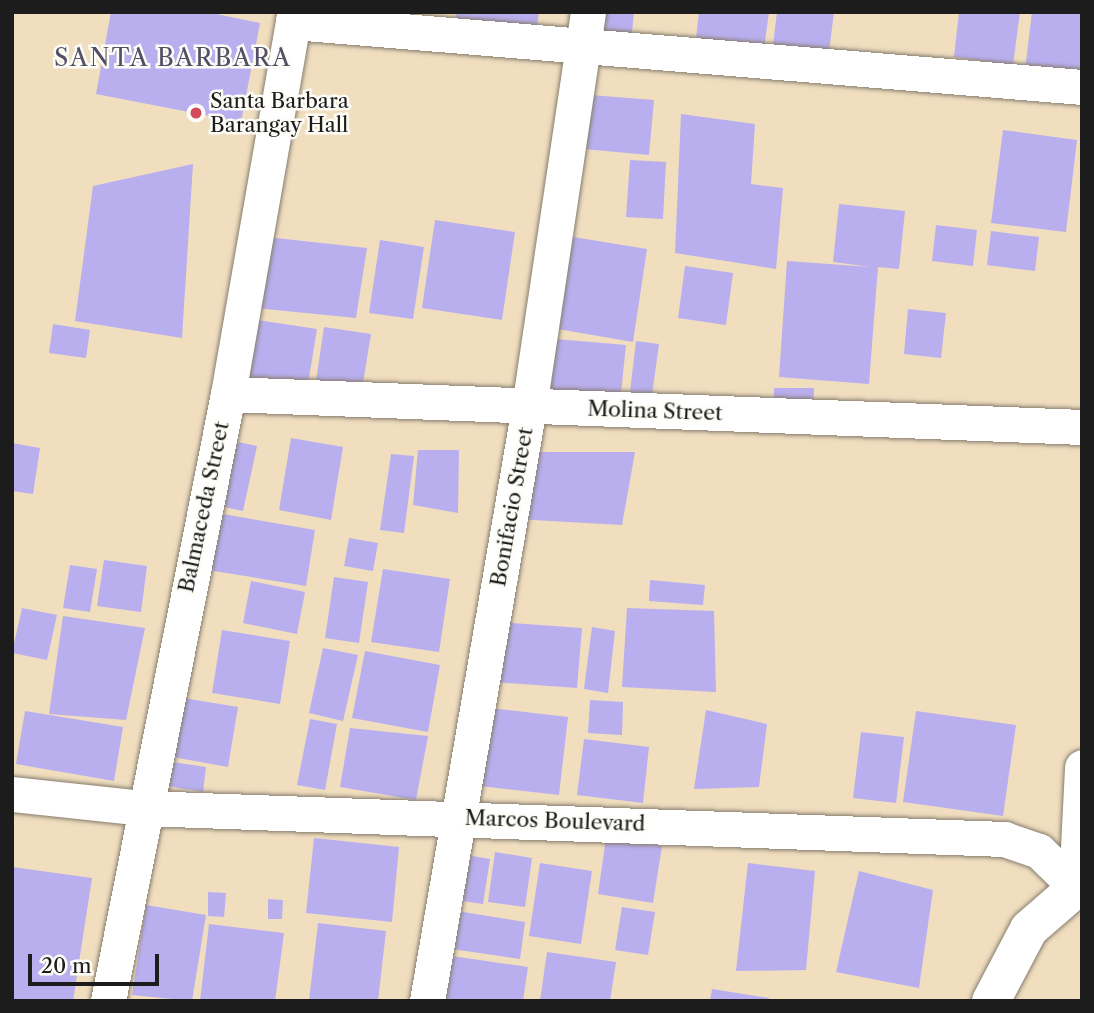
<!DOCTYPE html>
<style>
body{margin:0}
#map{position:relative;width:1094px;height:1013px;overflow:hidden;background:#f0debf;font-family:"Libre Caslon Text",serif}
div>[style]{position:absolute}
.building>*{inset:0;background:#b9afef}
.roads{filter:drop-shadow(0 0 2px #867d6e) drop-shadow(0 0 2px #867d6e)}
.street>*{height:35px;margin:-17.5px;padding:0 17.5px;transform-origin:17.5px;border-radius:17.5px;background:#fff}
.secondary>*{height:38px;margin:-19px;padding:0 19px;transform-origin:19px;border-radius:19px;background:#fff}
.dots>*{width:19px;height:19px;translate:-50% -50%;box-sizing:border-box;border:4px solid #fdfcf7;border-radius:50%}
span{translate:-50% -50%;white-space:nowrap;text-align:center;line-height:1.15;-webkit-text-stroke:5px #fdfcf7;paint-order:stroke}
.poi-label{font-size:21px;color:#1c1c1c}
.left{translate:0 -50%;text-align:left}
.street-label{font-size:21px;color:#1c1c1c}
.quarter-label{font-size:24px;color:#534f66;letter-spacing:2px}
.frame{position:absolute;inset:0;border:14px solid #1c1c1c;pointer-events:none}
.scale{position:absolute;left:28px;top:954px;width:131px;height:32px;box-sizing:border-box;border:4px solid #1c1c1c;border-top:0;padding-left:9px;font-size:21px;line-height:24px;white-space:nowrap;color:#1c1c1c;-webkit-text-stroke:5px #fdfcf7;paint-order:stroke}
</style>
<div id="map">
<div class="building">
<div style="clip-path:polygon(111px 12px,207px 12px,260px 23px,241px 122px,96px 94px)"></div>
<div style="clip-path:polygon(457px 12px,539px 12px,536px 34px,455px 21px)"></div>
<div style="clip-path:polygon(593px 12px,634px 12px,631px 43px,590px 37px)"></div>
<div style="clip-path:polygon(699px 12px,769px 12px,763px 56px,695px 48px)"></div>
<div style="clip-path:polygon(777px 12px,834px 12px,829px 52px,773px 45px)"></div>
<div style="clip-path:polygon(959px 12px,1020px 12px,1013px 65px,954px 57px)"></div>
<div style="clip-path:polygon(1032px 12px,1082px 12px,1082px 77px,1025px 70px)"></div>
<div style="clip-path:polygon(578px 94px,654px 100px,649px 155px,573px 148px)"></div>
<div style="clip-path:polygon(681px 114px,755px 124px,751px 184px,783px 188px,776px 269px,675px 253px)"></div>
<div style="clip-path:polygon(1003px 130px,1077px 140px,1066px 232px,991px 223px)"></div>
<div style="clip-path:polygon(630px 160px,666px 162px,663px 219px,626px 217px)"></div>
<div style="clip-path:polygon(193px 164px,182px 338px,75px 321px,93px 186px)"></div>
<div style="clip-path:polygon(839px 204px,905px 211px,899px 269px,878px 267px,869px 384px,779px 377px,787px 261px,871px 267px,833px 262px)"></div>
<div style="clip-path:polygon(435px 220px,515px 232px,502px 320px,422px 308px)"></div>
<div style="clip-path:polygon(936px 225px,977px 230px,973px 266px,932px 261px)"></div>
<div style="clip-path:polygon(991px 231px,1039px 237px,1035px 271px,987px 265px)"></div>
<div style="clip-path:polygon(567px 236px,647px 249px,633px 342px,552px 328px)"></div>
<div style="clip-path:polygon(267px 237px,367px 248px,356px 318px,255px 308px)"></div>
<div style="clip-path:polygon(380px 240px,424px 247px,413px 319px,369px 313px)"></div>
<div style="clip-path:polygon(685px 266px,733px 273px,726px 325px,678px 318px)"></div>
<div style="clip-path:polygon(908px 309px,946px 313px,941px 358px,904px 354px)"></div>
<div style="clip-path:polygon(250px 319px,317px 329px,307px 390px,241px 380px)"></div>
<div style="clip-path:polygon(53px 324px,90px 330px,86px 358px,49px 353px)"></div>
<div style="clip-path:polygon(324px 327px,371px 334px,361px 395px,315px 388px)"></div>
<div style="clip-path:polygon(544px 338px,626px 345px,620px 402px,539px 393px)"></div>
<div style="clip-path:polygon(636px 341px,659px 344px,652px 395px,630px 392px)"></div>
<div style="clip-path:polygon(774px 388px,814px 388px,813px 410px,774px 410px)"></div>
<div style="clip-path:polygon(291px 438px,343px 447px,331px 520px,279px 510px)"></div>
<div style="clip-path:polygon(228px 440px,257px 446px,243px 511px,215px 505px)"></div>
<div style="clip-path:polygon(12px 443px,40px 448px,33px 494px,12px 491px)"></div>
<div style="clip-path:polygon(418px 450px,459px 450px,458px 513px,413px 505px)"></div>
<div style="clip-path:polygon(533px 452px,635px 452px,622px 525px,515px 519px)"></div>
<div style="clip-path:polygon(391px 454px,414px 456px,404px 533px,380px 530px)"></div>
<div style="clip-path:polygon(217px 513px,315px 530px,306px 586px,208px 570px)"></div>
<div style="clip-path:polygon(349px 538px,378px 543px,373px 571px,344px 566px)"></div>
<div style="clip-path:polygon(104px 560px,147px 566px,141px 612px,97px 606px)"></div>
<div style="clip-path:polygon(70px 565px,97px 569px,90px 612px,63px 608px)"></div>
<div style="clip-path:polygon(383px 569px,450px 579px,439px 652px,371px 642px)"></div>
<div style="clip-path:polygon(334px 577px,368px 582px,359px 643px,325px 638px)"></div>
<div style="clip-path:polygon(650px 580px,705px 585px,703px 605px,649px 601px)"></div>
<div style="clip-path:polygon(251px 581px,305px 592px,297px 634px,243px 623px)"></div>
<div style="clip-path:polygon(22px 608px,57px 615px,47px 660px,12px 653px)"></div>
<div style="clip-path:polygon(627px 608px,714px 611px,716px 692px,622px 687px)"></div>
<div style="clip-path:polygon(63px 616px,145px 628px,126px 720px,49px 714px)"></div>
<div style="clip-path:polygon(499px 622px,582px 628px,577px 688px,494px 682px)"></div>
<div style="clip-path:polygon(592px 627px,615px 631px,608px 693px,584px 689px)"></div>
<div style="clip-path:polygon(222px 630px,290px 641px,280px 704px,212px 693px)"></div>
<div style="clip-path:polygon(323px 648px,358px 655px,343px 721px,309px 713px)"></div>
<div style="clip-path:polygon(365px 651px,440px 665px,428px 732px,352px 718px)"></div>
<div style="clip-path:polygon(177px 697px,238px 707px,228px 767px,167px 756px)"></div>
<div style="clip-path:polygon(590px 700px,623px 702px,622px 735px,588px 733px)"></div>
<div style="clip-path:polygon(490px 708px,568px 717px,559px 795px,480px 786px)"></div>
<div style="clip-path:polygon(706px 710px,767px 724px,759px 787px,694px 789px)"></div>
<div style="clip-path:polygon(25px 711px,123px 727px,114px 781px,16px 764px)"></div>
<div style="clip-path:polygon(916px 711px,1016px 725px,1003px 816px,903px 802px)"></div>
<div style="clip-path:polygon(310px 719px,337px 724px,325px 790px,297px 785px)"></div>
<div style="clip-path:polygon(350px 728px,428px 736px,416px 800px,340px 787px)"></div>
<div style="clip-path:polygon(861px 732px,904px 737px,896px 803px,853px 798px)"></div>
<div style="clip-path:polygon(584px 739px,649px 747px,643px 803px,577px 795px)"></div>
<div style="clip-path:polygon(166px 761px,206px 767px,203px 792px,162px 785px)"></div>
<div style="clip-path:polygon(314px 838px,399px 847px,392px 922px,306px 913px)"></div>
<div style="clip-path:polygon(606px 838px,662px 846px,653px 903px,598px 894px)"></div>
<div style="clip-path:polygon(495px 852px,532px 858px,525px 907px,488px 902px)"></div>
<div style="clip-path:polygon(455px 853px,490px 859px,483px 904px,448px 899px)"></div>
<div style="clip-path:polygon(540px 863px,592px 871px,581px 944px,529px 936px)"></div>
<div style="clip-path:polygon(748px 863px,815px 871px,806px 970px,736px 971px)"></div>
<div style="clip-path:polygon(12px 867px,92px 878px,73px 1001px,12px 1001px)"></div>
<div style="clip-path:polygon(859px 871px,933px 890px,919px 988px,836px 972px)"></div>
<div style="clip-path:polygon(208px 892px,226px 893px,224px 917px,208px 916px)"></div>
<div style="clip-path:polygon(268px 899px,283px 900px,282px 919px,268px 919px)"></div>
<div style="clip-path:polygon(146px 905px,206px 915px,192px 1001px,132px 995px)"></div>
<div style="clip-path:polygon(622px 907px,655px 912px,648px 955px,615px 950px)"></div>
<div style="clip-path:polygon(457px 911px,525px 922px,520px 959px,452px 949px)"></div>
<div style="clip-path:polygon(318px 923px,386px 931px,378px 1001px,309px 1001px)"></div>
<div style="clip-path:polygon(209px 924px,284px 933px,275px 1001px,200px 1001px)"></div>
<div style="clip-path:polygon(547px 952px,616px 962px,610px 1001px,540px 1001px)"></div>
<div style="clip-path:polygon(452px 956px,528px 967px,523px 1001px,446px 1001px)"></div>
<div style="clip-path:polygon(712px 989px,769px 998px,768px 1001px,710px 1001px)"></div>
</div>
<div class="roads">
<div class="street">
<div style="left:293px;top:22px;width:792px;rotate:4.71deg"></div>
<div style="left:228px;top:394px;width:855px;rotate:2.21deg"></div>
<div style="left:12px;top:794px;width:132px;rotate:6.1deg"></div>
<div style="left:143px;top:808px;width:862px;rotate:2.06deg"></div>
<div style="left:1004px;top:839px;width:37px;rotate:19deg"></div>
<div style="left:1039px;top:851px;width:52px;rotate:44.2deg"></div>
<div style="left:1076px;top:887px;width:120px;rotate:-87.1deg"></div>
<div style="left:108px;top:1001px;width:619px;rotate:-78.82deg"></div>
<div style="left:228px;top:394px;width:388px;rotate:-80.1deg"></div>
<div style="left:427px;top:1001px;width:603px;rotate:-80.26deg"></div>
<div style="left:529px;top:407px;width:399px;rotate:-81.5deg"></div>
</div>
<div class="secondary">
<div style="left:991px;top:1001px;width:81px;rotate:-62.2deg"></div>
<div style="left:1029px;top:929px;width:70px;rotate:-41deg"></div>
</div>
</div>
<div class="dots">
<div style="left:196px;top:113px;background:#d1495b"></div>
</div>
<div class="poi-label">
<span class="left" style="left:210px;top:113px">Santa Barbara<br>Barangay Hall</span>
</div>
<div class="street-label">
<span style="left:655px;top:411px;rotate:2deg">Molina Street</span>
<span style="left:204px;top:507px;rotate:-78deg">Balmaceda Street</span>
<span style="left:512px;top:507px;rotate:-80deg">Bonifacio Street</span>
<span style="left:555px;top:821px;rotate:2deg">Marcos Boulevard</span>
</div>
<div class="quarter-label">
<span style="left:173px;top:58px">SANTA BARBARA</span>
</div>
<div class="frame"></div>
<div class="scale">20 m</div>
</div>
